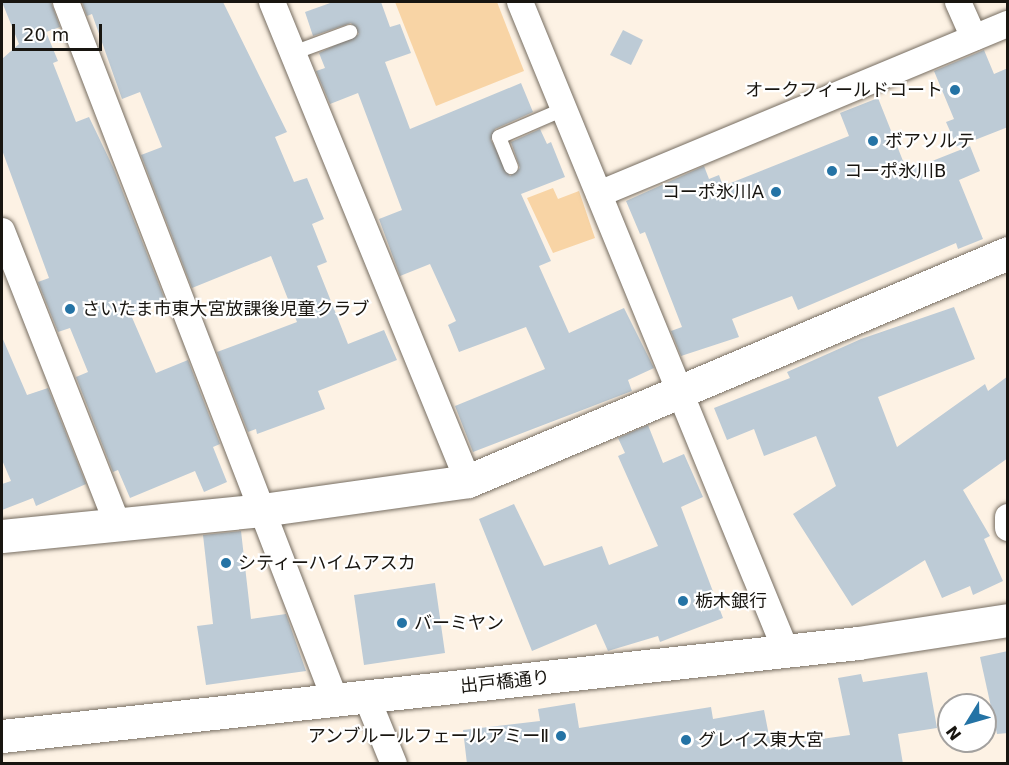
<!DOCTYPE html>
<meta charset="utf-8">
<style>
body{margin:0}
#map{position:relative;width:1009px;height:765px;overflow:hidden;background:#fdf2e4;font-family:"DejaVu Sans","Noto Sans JP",sans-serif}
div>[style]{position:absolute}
.green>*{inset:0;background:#f8d4a5}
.building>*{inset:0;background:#bdcbd6}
.roads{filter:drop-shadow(0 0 2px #766d61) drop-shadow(0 0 2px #766d61)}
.lane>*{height:14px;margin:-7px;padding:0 7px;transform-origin:7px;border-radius:7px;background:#fff}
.street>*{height:26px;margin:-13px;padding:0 13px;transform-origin:13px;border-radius:13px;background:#fff}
.secondary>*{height:33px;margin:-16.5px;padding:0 16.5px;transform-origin:16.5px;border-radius:16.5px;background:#fff}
.dots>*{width:16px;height:16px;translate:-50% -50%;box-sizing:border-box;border:3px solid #fff;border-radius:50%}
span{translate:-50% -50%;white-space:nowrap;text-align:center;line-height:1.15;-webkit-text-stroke:4.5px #fff;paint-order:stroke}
.poi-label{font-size:18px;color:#181510}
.right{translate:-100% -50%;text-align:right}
.left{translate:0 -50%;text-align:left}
.street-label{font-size:18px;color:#181510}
.frame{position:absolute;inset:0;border:3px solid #181510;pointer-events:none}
.north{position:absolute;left:937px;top:693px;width:60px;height:60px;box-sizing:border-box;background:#fff;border:2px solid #a3a19f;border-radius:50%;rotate:233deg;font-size:16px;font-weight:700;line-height:24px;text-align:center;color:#181510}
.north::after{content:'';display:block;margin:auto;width:21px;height:27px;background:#2473a5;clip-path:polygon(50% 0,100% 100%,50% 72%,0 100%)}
.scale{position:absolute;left:12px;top:24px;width:90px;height:27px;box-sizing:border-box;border:3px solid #181510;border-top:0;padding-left:8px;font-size:18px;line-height:21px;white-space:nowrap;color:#181510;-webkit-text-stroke:4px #fff;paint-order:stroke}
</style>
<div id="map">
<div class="green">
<div style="clip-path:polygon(395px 2px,497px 2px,524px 71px,436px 106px)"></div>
<div style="clip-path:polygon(553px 188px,558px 199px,579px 191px,595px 238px,553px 253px,527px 198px)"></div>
</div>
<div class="building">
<div style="clip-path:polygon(2px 2px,51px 2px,60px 27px,46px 32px,58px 61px,53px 63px,76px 122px,89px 117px,113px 167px,165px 300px,131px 315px,156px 373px,188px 360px,220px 444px,213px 447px,227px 482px,204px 492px,195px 471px,130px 498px,118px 470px,113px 472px,76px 377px,88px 372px,70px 328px,58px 332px,38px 282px,49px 278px,2px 150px,2px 59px,19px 44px)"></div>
<div style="clip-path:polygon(82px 2px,223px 2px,287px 132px,275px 137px,294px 182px,307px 178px,324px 219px,312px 224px,327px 262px,317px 266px,348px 344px,384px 330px,397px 360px,318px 391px,325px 409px,257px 434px,256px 429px,248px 432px,217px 352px,297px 322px,271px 256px,192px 288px,141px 155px,162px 147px,140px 92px,122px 99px,92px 14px,87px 16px)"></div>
<div style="clip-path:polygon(333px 2px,381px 2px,390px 27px,400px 24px,411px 53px,385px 62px,410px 129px,521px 83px,533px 112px,495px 129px,491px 140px,510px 176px,520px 168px,511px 142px,540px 129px,547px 144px,551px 142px,565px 177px,521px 194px,551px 261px,539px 266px,569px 333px,624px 308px,654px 368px,628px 380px,632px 391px,473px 452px,455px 406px,545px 369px,526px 327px,459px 352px,448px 325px,456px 321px,430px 264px,400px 276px,379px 219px,402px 210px,358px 93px,330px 104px,316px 71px,325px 68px,319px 53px,359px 34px,351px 23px,313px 36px,305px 12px)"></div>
<div style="clip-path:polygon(623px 30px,643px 40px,631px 65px,610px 55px)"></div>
<div style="clip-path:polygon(984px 50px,994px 74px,1008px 68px,1008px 127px,957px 147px,946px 122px,954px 119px,934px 71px)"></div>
<div style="clip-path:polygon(878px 98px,907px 171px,970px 146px,980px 171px,959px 180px,983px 239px,958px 249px,956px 243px,798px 310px,792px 296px,732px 319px,739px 337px,681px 356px,671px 331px,682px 327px,645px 232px,640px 234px,626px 201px,704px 166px,709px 179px,719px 175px,723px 186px,849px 136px,840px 113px)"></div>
<div style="clip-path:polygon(954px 307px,975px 359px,878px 397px,897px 447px,985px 384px,988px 391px,1008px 376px,1008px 458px,963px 490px,990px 536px,984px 539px,1003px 581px,973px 595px,970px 586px,942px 598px,925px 560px,852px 606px,793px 514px,836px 486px,816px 436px,764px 456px,754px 429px,727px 440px,714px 408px,790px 378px,787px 372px,861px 339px)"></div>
<div style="clip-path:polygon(2px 337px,27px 395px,48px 388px,86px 484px,36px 506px,33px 498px,2px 510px,2px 484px,11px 481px,2px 460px)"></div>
<div style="clip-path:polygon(648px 425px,663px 463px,684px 454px,703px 497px,681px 507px,723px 618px,660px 642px,658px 636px,608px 651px,596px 624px,532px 651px,479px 519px,514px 504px,544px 566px,602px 546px,609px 565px,658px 546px,618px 456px,625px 453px,618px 438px)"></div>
<div style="clip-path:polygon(241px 531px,251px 619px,286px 614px,306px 671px,206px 685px,197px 626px,213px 624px,203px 535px)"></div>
<div style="clip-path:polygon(435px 583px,445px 653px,364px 665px,354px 595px)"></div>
<div style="clip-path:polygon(1008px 651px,1008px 733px,997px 734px,980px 657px)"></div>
<div style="clip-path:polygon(927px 672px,937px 728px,898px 734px,903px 764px,467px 764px,463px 730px,540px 721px,538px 709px,575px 703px,579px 728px,711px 707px,713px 719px,764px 710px,771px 746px,850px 735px,838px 678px,861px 674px,863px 682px)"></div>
</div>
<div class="roads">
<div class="lane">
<div style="left:293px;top:53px;width:61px;rotate:-20.2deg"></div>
<div style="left:511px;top:167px;width:32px;rotate:-112deg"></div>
<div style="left:499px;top:137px;width:71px;rotate:-23.3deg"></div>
</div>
<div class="street">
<div style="left:66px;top:2px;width:750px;rotate:68.91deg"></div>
<div style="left:272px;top:2px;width:518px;rotate:67.75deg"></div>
<div style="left:520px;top:2px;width:701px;rotate:67.71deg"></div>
<div style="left:958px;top:2px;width:39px;rotate:66deg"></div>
<div style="left:599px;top:194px;width:443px;rotate:-22.6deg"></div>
<div style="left:2px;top:231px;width:314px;rotate:68.5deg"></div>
<div style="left:1008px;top:517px;width:11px;rotate:90deg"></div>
<div style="left:367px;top:698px;width:71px;rotate:67.8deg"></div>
</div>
<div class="secondary">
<div style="left:2px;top:536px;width:261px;rotate:-5.7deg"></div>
<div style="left:262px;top:510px;width:208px;rotate:-8deg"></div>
<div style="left:468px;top:481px;width:586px;rotate:-22.89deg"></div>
<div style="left:2px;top:736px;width:861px;rotate:-6.2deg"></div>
<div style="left:858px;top:643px;width:152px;rotate:-8.7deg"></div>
</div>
</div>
<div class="dots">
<div style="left:955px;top:90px;background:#2473a5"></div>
<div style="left:873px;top:141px;background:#2473a5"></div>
<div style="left:832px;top:171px;background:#2473a5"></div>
<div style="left:776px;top:192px;background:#2473a5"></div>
<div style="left:70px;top:309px;background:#2473a5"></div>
<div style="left:226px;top:563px;background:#2473a5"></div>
<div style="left:683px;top:601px;background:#2473a5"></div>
<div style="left:402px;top:623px;background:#2473a5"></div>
<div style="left:561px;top:736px;background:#2473a5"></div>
<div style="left:686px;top:740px;background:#2473a5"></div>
</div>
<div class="poi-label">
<span class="right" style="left:943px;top:90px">オークフィールドコート</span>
<span class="left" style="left:885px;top:141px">ボアソルテ</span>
<span class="left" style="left:844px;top:171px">コーポ氷川B</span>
<span class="right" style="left:764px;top:192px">コーポ氷川A</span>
<span class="left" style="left:82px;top:309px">さいたま市東大宮放課後児童クラブ</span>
<span class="left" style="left:238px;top:563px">シティーハイムアスカ</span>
<span class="left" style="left:695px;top:601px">栃木銀行</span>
<span class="left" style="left:414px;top:623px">バーミヤン</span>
<span class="right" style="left:549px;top:736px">アンブルールフェールアミーⅡ</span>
<span class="left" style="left:698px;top:740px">グレイス東大宮</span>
</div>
<div class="street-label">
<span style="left:505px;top:682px;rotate:-6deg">出戸橋通り</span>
</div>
<div class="frame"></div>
<div class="north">N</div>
<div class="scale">20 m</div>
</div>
